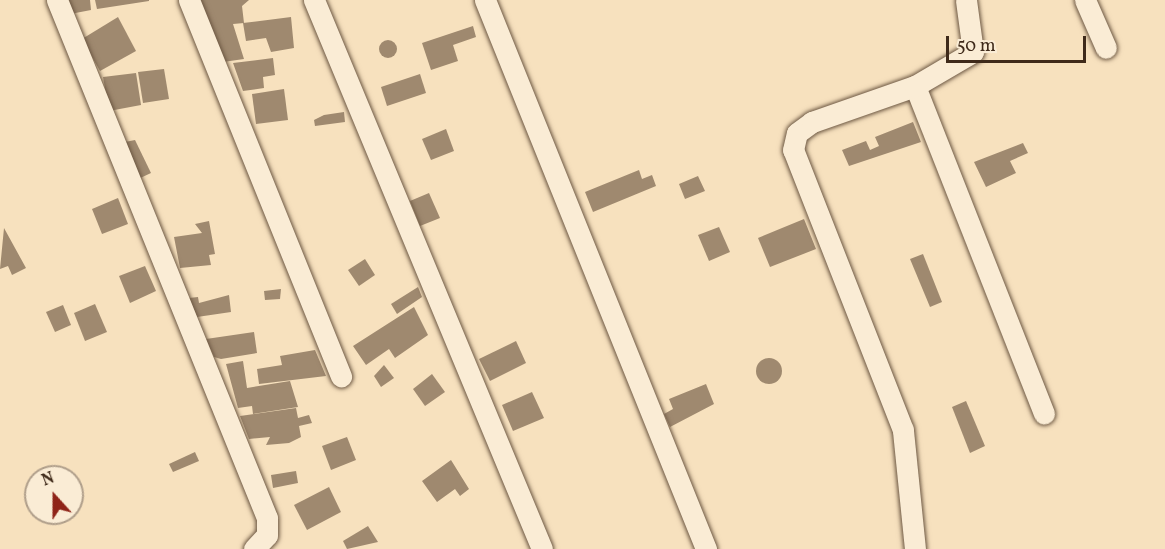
<!DOCTYPE html>
<style>
body{margin:0}
#map{position:relative;width:1165px;height:549px;overflow:hidden;background:#f7e1be;font-family:Vollkorn,serif}
div>[style]{position:absolute}
.building>*{inset:0;background:#9f896f}
.round{border-radius:50%}
.roads{filter:drop-shadow(0 0 2px #6d5843) drop-shadow(0 0 2px #6d5843)}
.street>*{height:21px;margin:-10.5px;padding:0 10.5px;transform-origin:10.5px;border-radius:10.5px;background:#faecd5}
span{translate:-50% -50%;white-space:nowrap;text-align:center;line-height:1.15;-webkit-text-stroke:6px #faecd5;paint-order:stroke}
.north{position:absolute;left:24px;top:465px;width:60px;height:60px;box-sizing:border-box;background:#faecd5;border:2px solid #af9e8a;border-radius:50%;rotate:339deg;font-size:16px;font-weight:700;line-height:24px;text-align:center;color:#3f2a1a}
.north::after{content:'';display:block;margin:auto;width:21px;height:27px;background:#8f2418;clip-path:polygon(50% 0,100% 100%,50% 72%,0 100%)}
.scale{position:absolute;left:946px;top:36px;width:140px;height:27px;box-sizing:border-box;border:3px solid #3f2a1a;border-top:0;padding-left:8px;font-size:18px;line-height:21px;white-space:nowrap;color:#3f2a1a;-webkit-text-stroke:4px #faecd5;paint-order:stroke}
</style>
<div id="map">
<div class="building">
<div style="clip-path:polygon(62px 0,90px 0,91px 10px,65px 15px)"></div>
<div style="clip-path:polygon(95px 0,149px 0,149px 1px,97px 9px)"></div>
<div style="clip-path:polygon(197px 0,249px 0,242px 6px,244px 23px,233px 24px,244px 59px,223px 62px)"></div>
<div style="clip-path:polygon(118px 17px,136px 51px,100px 71px,82px 39px)"></div>
<div style="clip-path:polygon(291px 17px,294px 48px,271px 52px,266px 38px,246px 41px,243px 23px)"></div>
<div style="clip-path:polygon(473px 26px,476px 37px,453px 45px,458px 61px,431px 70px,422px 43px)"></div>
<div class="round" style="left:379px;top:40px;width:18px;height:18px"></div>
<div style="clip-path:polygon(273px 58px,275px 75px,263px 77px,264px 88px,243px 91px,233px 63px)"></div>
<div style="clip-path:polygon(164px 69px,169px 99px,143px 103px,138px 72px)"></div>
<div style="clip-path:polygon(136px 73px,141px 105px,109px 111px,103px 77px)"></div>
<div style="clip-path:polygon(420px 74px,426px 93px,387px 106px,381px 87px)"></div>
<div style="clip-path:polygon(284px 89px,288px 120px,256px 124px,252px 94px)"></div>
<div style="clip-path:polygon(344px 112px,345px 122px,315px 126px,314px 120px,324px 115px)"></div>
<div style="clip-path:polygon(913px 122px,921px 142px,849px 166px,842px 150px,866px 141px,870px 150px,879px 146px,875px 137px)"></div>
<div style="clip-path:polygon(446px 129px,454px 151px,431px 160px,422px 139px)"></div>
<div style="clip-path:polygon(135px 140px,151px 173px,136px 180px,125px 142px)"></div>
<div style="clip-path:polygon(1023px 143px,1028px 153px,1010px 161px,1016px 173px,986px 187px,974px 162px)"></div>
<div style="clip-path:polygon(639px 170px,642px 179px,652px 175px,656px 186px,593px 212px,585px 192px)"></div>
<div style="clip-path:polygon(698px 176px,705px 191px,685px 199px,679px 184px)"></div>
<div style="clip-path:polygon(429px 193px,440px 218px,420px 226px,410px 201px)"></div>
<div style="clip-path:polygon(118px 198px,128px 224px,102px 234px,92px 209px)"></div>
<div style="clip-path:polygon(804px 219px,816px 249px,770px 267px,758px 238px)"></div>
<div style="clip-path:polygon(209px 221px,215px 254px,209px 255px,211px 265px,180px 268px,174px 237px,202px 233px,195px 224px)"></div>
<div style="clip-path:polygon(719px 227px,730px 252px,709px 261px,698px 235px)"></div>
<div style="clip-path:polygon(4px 228px,26px 268px,12px 275px,8px 266px,0 269px)"></div>
<div style="clip-path:polygon(923px 254px,942px 302px,930px 307px,910px 259px)"></div>
<div style="clip-path:polygon(365px 259px,375px 275px,359px 286px,348px 270px)"></div>
<div style="clip-path:polygon(145px 266px,156px 291px,130px 303px,119px 276px)"></div>
<div style="clip-path:polygon(418px 287px,422px 297px,397px 314px,391px 304px)"></div>
<div style="clip-path:polygon(281px 289px,280px 299px,265px 300px,264px 291px)"></div>
<div style="clip-path:polygon(229px 295px,231px 312px,197px 317px,189px 298px,198px 297px,199px 303px)"></div>
<div style="clip-path:polygon(95px 304px,107px 332px,85px 341px,74px 313px)"></div>
<div style="clip-path:polygon(63px 305px,71px 325px,55px 332px,46px 312px)"></div>
<div style="clip-path:polygon(414px 307px,428px 335px,395px 358px,389px 349px,366px 365px,353px 346px)"></div>
<div style="clip-path:polygon(254px 332px,257px 353px,221px 359px,214px 357px,206px 339px)"></div>
<div style="clip-path:polygon(516px 341px,526px 363px,490px 381px,479px 359px)"></div>
<div style="clip-path:polygon(315px 350px,326px 376px,259px 384px,257px 369px,282px 365px,280px 356px)"></div>
<div class="round" style="left:756px;top:358px;width:26px;height:26px"></div>
<div style="clip-path:polygon(243px 361px,247px 388px,290px 381px,298px 407px,253px 414px,252px 406px,238px 408px,226px 364px)"></div>
<div style="clip-path:polygon(384px 365px,394px 378px,381px 387px,374px 376px)"></div>
<div style="clip-path:polygon(432px 374px,445px 392px,425px 406px,413px 389px)"></div>
<div style="clip-path:polygon(706px 384px,714px 404px,670px 427px,664px 414px,673px 409px,669px 399px)"></div>
<div style="clip-path:polygon(532px 392px,544px 418px,513px 431px,502px 405px)"></div>
<div style="clip-path:polygon(966px 401px,985px 446px,970px 453px,952px 407px)"></div>
<div style="clip-path:polygon(296px 408px,298px 418px,309px 415px,312px 423px,299px 426px,301px 437px,289px 443px,266px 445px,270px 437px,249px 439px,240px 416px)"></div>
<div style="clip-path:polygon(347px 437px,356px 460px,331px 470px,322px 446px)"></div>
<div style="clip-path:polygon(195px 452px,199px 461px,173px 472px,169px 464px)"></div>
<div style="clip-path:polygon(451px 460px,469px 489px,460px 496px,455px 489px,437px 502px,422px 481px)"></div>
<div style="clip-path:polygon(296px 471px,298px 483px,273px 488px,271px 475px)"></div>
<div style="clip-path:polygon(329px 487px,341px 512px,307px 530px,294px 505px)"></div>
<div style="clip-path:polygon(368px 526px,378px 542px,347px 549px,343px 541px)"></div>
</div>
<div class="roads">
<div class="street">
<div style="left:57px;top:0;width:559px;rotate:67.93deg"></div>
<div style="left:267px;top:518px;width:17px;rotate:90deg"></div>
<div style="left:267px;top:535px;width:19px;rotate:133deg"></div>
<div style="left:189px;top:0;width:406px;rotate:68deg"></div>
<div style="left:314px;top:0;width:594px;rotate:67.45deg"></div>
<div style="left:485px;top:0;width:592px;rotate:68.07deg"></div>
<div style="left:1085px;top:0;width:52px;rotate:66.4deg"></div>
<div style="left:915px;top:86px;width:352px;rotate:68.5deg"></div>
<div style="left:915px;top:549px;width:120px;rotate:-95.8deg"></div>
<div style="left:903px;top:430px;width:301px;rotate:-111.4deg"></div>
<div style="left:793px;top:150px;width:17px;rotate:-77deg"></div>
<div style="left:797px;top:133px;width:19px;rotate:-36deg"></div>
<div style="left:812px;top:122px;width:109px;rotate:-19.3deg"></div>
<div style="left:915px;top:86px;width:67px;rotate:-30.4deg"></div>
<div style="left:973px;top:52px;width:52px;rotate:-97.7deg"></div>
</div>
</div>
<div class="north">N</div>
<div class="scale">50 m</div>
</div>
